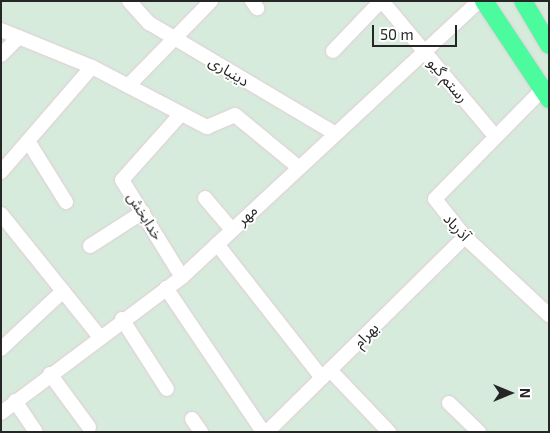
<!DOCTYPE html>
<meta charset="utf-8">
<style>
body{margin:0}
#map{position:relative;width:550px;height:433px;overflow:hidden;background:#d6ebdc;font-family:"Exo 2","Noto Sans Arabic",sans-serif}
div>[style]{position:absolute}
.roads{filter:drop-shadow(0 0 1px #e2cbd6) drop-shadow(0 0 1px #e2cbd6)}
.minor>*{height:14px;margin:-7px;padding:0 7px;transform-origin:7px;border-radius:7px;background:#fff}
.major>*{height:18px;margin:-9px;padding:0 9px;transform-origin:9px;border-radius:9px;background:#4bfb9e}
span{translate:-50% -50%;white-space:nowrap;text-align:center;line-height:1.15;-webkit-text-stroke:4px #fff;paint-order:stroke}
.street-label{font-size:15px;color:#262626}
.frame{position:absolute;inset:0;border:2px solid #262626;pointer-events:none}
.north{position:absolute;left:485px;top:368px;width:50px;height:50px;-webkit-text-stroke:4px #fff;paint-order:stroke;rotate:90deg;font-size:14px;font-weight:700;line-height:20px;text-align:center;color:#262626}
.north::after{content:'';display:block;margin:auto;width:18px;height:22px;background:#262626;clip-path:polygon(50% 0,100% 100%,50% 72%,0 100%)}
.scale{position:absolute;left:372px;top:25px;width:85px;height:22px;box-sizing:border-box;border:2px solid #262626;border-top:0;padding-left:6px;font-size:15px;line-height:18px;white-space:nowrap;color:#262626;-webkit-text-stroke:4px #fff;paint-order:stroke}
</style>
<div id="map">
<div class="roads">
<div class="minor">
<div style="left:129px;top:1px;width:30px;rotate:48deg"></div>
<div style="left:149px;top:23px;width:215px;rotate:30.7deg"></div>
<div style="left:252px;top:1px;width:9px;rotate:54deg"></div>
<div style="left:382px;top:1px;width:176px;rotate:50.1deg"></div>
<div style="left:1px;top:30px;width:98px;rotate:22.1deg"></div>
<div style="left:92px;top:67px;width:130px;rotate:27.6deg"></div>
<div style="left:207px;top:127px;width:30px;rotate:-23deg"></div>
<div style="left:235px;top:115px;width:82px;rotate:39.5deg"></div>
<div style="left:333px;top:51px;width:69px;rotate:-46.2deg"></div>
<div style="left:1px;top:55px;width:25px;rotate:-45deg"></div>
<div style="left:128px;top:86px;width:119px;rotate:-45.7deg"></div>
<div style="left:541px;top:91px;width:151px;rotate:134.5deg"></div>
<div style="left:435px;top:199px;width:48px;rotate:51.7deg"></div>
<div style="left:465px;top:237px;width:115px;rotate:42.9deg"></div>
<div style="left:180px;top:115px;width:87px;rotate:131.7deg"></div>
<div style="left:122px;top:180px;width:114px;rotate:58.3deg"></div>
<div style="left:28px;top:141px;width:72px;rotate:58.1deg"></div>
<div style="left:1px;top:172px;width:139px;rotate:-49.1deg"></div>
<div style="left:205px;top:198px;width:42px;rotate:49.8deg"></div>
<div style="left:1px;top:214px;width:156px;rotate:51.2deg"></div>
<div style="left:217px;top:244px;width:170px;rotate:51.9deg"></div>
<div style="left:90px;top:246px;width:63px;rotate:-32.7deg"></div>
<div style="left:166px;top:288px;width:174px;rotate:56deg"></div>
<div style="left:122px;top:319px;width:83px;rotate:57.3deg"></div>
<div style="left:1px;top:349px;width:85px;rotate:-43.1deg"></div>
<div style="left:330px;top:370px;width:86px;rotate:46.4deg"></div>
<div style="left:50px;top:374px;width:66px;rotate:53.7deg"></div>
<div style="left:15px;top:401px;width:37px;rotate:56deg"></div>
<div style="left:449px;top:403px;width:42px;rotate:44deg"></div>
<div style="left:1px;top:413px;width:226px;rotate:-36.9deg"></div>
<div style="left:182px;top:277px;width:405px;rotate:-42.9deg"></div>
<div style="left:192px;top:419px;width:16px;rotate:55deg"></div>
<div style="left:267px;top:432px;width:278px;rotate:-44.6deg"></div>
</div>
<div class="major">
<div style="left:484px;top:1px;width:118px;rotate:56.4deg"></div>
<div style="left:523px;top:1px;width:51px;rotate:59.4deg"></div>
</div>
</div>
<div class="street-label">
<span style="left:229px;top:71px;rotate:31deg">دینیاری</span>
<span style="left:448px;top:80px;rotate:50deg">رستم گیو</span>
<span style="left:247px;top:215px;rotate:-43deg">مهر</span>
<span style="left:145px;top:216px;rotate:58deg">خدابخش</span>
<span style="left:457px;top:227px;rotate:47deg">آذرباد</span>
<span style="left:366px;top:335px;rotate:-45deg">بهرام</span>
</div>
<div class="frame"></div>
<div class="north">N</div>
<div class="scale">50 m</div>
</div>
